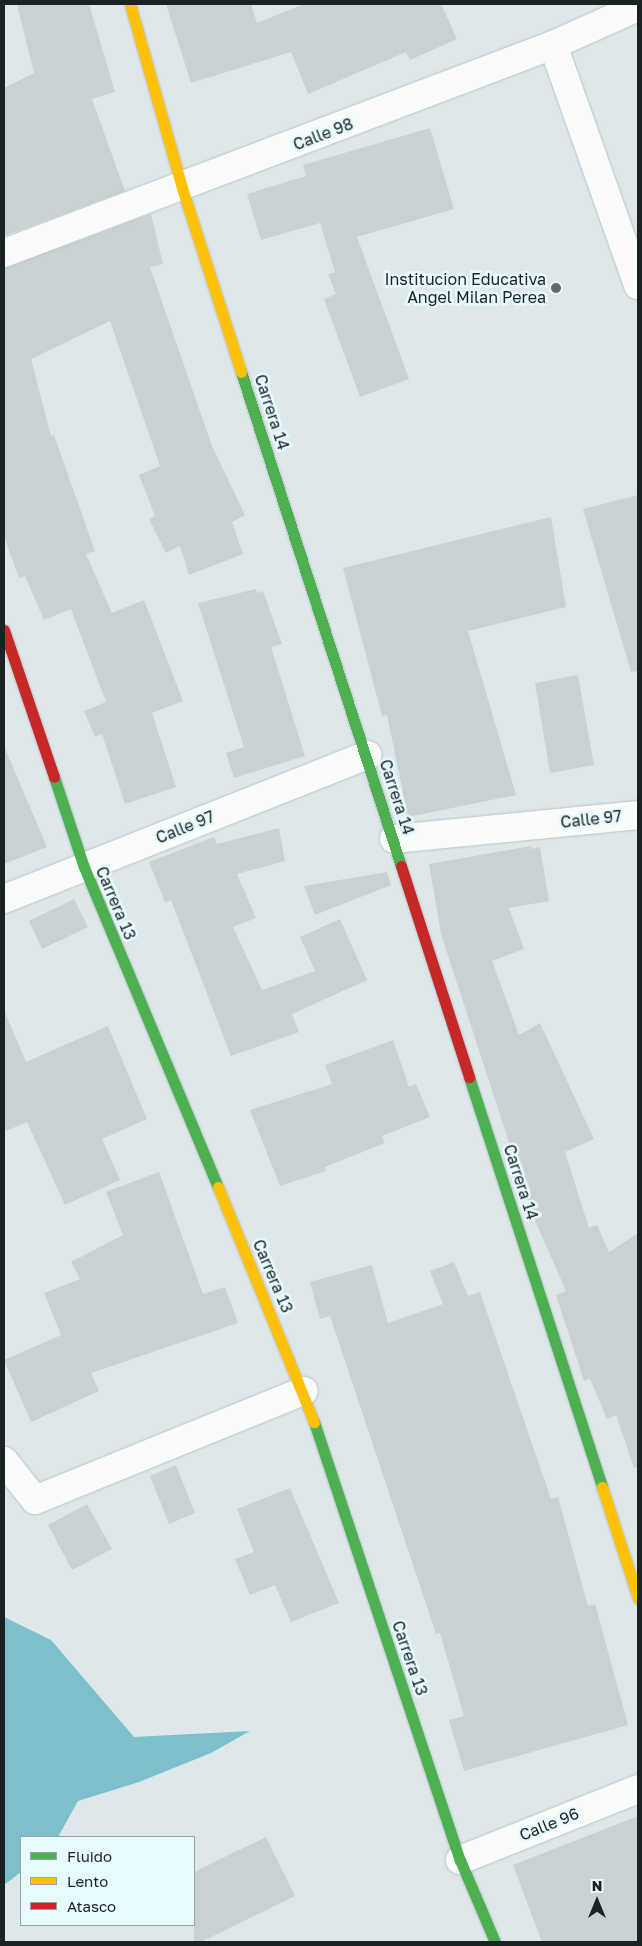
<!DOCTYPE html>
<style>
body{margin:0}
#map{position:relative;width:642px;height:1946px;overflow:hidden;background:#dee8eb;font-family:"Golos Text",sans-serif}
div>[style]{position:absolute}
.water>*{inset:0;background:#7dbfcb}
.building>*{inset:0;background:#c9d1d3}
.roads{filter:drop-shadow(0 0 1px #bbc3c5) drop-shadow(0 0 1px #bbc3c5)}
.street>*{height:28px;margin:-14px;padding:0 14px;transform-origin:14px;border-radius:14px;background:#fafcfc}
.fast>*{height:11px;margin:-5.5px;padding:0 5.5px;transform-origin:5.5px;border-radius:5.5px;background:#4caf50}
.slow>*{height:11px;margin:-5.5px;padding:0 5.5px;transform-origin:5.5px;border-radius:5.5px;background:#ffc107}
.jam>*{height:11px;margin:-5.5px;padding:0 5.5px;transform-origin:5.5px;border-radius:5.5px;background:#c62828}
.dots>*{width:14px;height:14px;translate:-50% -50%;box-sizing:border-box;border:2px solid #e7fafd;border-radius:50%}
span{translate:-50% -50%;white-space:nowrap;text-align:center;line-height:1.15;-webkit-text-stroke:5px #e7fafd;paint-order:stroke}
.street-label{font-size:16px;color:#1b2223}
.poi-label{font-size:16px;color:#1b2223}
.right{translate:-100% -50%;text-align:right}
.frame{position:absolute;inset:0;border:5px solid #1b2223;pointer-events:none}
.legend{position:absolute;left:20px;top:1836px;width:175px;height:90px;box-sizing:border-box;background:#e7fafd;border:1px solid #95a4a6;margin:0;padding:6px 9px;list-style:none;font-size:15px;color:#1b2223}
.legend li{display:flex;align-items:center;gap:10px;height:25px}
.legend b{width:25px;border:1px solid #95a4a6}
.north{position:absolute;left:572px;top:1876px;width:50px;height:50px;-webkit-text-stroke:4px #e7fafd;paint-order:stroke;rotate:0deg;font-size:14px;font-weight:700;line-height:20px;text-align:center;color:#1b2223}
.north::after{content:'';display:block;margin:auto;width:18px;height:22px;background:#1b2223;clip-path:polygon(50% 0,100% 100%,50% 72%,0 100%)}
</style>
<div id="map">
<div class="water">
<div style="clip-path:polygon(4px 1617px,51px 1640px,134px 1737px,250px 1731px,211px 1753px,139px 1782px,78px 1801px,58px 1837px,21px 1837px,21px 1872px,4px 1885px)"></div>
</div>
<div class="building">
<div style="clip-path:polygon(17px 4px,89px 4px,115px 92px,92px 99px,125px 191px,4px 236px,4px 88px,34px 73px)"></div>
<div style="clip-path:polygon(166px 4px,251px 4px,257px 23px,304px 4px,441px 4px,457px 39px,410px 60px,406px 52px,308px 94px,291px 52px,191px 83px)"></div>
<div style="clip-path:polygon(430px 128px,454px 209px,357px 237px,409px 379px,360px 397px,324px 299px,336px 294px,328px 274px,335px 272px,320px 223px,261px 240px,247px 194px,306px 176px,303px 165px)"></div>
<div style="clip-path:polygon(151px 214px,163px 264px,150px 267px,212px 446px,245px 515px,232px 522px,243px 554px,189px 575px,180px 546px,166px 553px,149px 519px,155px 516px,139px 475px,160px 466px,110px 321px,31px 359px,51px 436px,54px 435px,95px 551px,86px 554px,112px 613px,144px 600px,183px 701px,152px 713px,176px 787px,125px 804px,102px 734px,95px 737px,84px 711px,106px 702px,71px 609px,44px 620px,25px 576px,19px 578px,4px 536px,4px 268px)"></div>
<div style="clip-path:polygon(638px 495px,638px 671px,631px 672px,583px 509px)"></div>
<div style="clip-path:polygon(551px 517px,566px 607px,468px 631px,516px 795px,408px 817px,387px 715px,382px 716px,343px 568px)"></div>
<div style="clip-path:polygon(256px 589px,257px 593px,263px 591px,282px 644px,271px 647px,305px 756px,234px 778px,226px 753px,244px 747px,198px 603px)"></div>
<div style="clip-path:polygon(578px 675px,594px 765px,550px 773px,535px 683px)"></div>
<div style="clip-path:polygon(4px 746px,47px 847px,4px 864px)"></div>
<div style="clip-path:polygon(279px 828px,285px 861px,237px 874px,256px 918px,233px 927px,262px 990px,315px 971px,300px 937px,340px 919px,367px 980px,292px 1014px,299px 1032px,231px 1056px,171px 900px,165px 902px,149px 862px,214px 837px,217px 844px)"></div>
<div style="clip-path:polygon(531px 846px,532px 849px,540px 847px,549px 901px,509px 908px,524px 949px,492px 961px,519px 1035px,540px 1023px,594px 1139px,565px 1152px,589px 1228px,597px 1225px,609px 1252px,638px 1233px,638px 1467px,634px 1468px,616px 1415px,607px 1419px,590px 1379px,584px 1381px,556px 1295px,566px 1291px,533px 1216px,441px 934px,429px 864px)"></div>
<div style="clip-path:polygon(387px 872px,391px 885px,315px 915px,304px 886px)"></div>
<div style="clip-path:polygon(74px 899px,88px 927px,42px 949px,29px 921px)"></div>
<div style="clip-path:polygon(4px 1010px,26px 1062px,108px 1026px,147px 1119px,102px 1139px,120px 1180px,65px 1205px,27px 1122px,4px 1132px)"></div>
<div style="clip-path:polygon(393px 1040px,409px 1087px,416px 1084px,430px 1117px,382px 1136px,385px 1143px,325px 1167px,326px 1171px,280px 1186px,250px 1110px,332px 1084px,325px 1065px)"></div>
<div style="clip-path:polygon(159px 1172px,203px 1294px,225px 1287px,238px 1323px,91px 1373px,99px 1391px,31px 1422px,4px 1360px,61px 1335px,44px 1293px,80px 1279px,71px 1262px,123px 1235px,106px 1192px)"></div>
<div style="clip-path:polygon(454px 1262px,468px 1296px,480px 1292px,551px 1499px,558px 1497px,588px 1606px,595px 1604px,628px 1725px,464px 1771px,449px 1720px,464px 1716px,440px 1633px,436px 1634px,330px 1316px,320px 1319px,310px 1282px,372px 1265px,388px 1323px,443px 1304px,430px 1271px)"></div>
<div style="clip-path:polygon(176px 1465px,195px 1513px,169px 1524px,150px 1476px)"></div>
<div style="clip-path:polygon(290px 1488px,339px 1603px,291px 1622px,275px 1585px,250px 1595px,235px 1559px,254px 1552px,237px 1509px)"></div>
<div style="clip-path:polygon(87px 1504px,112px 1549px,72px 1570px,48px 1525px)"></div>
<div style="clip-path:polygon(638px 1816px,638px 1942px,542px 1942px,513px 1865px)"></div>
<div style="clip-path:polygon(266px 1837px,295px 1896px,201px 1942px,194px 1942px,194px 1872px)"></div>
</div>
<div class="roads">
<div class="street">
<div style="left:553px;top:45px;width:255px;rotate:70.5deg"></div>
<div style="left:4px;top:253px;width:587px;rotate:-20.75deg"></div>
<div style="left:553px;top:45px;width:93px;rotate:-24.1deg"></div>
<div style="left:394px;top:839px;width:245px;rotate:-5.6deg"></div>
<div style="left:4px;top:899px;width:391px;rotate:-21.6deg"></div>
<div style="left:4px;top:1461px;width:50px;rotate:51.5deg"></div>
<div style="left:35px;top:1500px;width:290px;rotate:-22.1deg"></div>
<div style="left:460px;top:1860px;width:192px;rotate:-21.7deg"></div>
</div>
<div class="fast">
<div style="left:241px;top:372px;width:519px;rotate:72.05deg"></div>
<div style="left:54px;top:777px;width:95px;rotate:71.6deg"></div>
<div style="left:84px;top:867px;width:347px;rotate:67.3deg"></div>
<div style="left:469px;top:1077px;width:431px;rotate:72deg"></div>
<div style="left:314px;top:1422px;width:462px;rotate:71.6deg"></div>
<div style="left:460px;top:1860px;width:89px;rotate:66.9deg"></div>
</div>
<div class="slow">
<div style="left:130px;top:4px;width:191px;rotate:74.2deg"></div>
<div style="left:182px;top:188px;width:193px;rotate:72.2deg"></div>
<div style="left:218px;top:1187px;width:254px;rotate:67.8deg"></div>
<div style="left:602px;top:1487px;width:117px;rotate:72deg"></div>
</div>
<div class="jam">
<div style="left:4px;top:630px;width:155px;rotate:71.2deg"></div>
<div style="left:401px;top:866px;width:222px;rotate:72.1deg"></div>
</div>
</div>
<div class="dots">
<div style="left:556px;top:288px;background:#5f6769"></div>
</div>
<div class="street-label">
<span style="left:323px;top:134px;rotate:-21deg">Calle 98</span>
<span style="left:272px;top:412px;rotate:72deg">Carrera 14</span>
<span style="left:397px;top:797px;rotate:72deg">Carrera 14</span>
<span style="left:591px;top:819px;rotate:-6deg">Calle 97</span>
<span style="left:185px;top:827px;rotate:-22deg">Calle 97</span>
<span style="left:116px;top:903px;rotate:67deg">Carrera 13</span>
<span style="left:521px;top:1182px;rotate:72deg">Carrera 14</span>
<span style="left:273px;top:1276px;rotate:67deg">Carrera 13</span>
<span style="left:410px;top:1658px;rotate:71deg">Carrera 13</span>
<span style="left:549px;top:1824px;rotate:-22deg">Calle 96</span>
</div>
<div class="poi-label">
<span class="right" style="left:546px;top:288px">Institucion Educativa<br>Angel Milan Perea</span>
</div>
<div class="frame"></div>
<ul class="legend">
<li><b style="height:6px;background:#4caf50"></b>Fluido</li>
<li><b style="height:6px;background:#ffc107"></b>Lento</li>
<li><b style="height:6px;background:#c62828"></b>Atasco</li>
</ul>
<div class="north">N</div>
</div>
